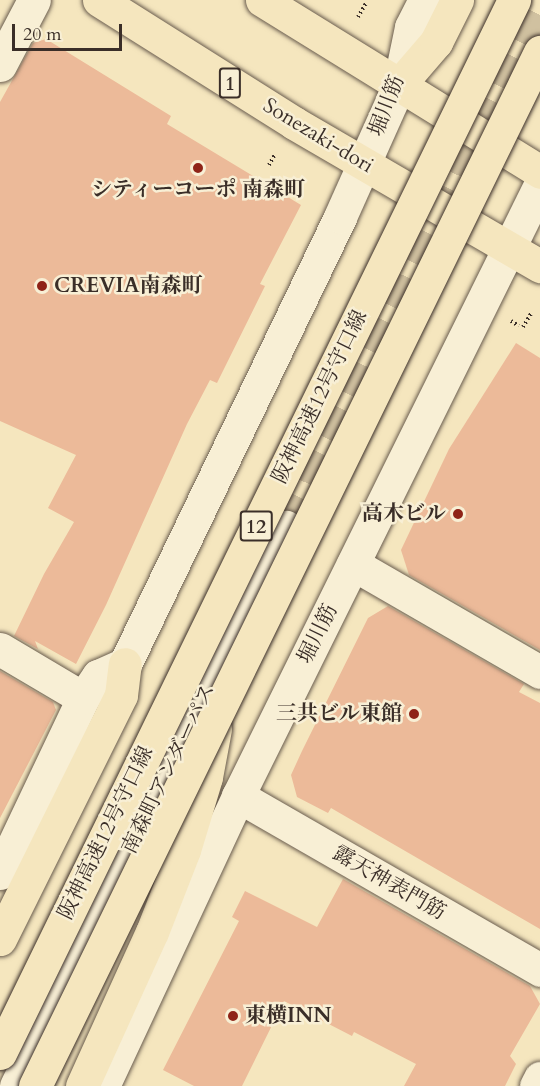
<!DOCTYPE html>
<meta charset="utf-8">
<style>
body{margin:0}
#map{position:relative;width:540px;height:1086px;overflow:hidden;background:#f5e6be;font-family:Cardo,"Noto Serif JP",serif}
div>[style]{position:absolute}
.building>*{inset:0;background:#ecba99}
.secondary-tunnel>*{height:33px;margin-top:-16.5px;transform-origin:0;background:repeating-linear-gradient(90deg,#d0c1a0 0 33px,transparent 0 49px)}
.path>*{height:4px;margin-top:-2px;transform-origin:0;background:repeating-linear-gradient(90deg,#3a2e28 0 1.5px,transparent 0 4.5px)}
.roads{filter:drop-shadow(0 0 2px #695c4e) drop-shadow(0 0 2px #695c4e)}
.street>*{height:33px;margin:-16.5px;padding:0 16.5px;transform-origin:16.5px;border-radius:16.5px;background:#f8efd5}
.secondary>*{height:33px;margin:-16.5px;padding:0 16.5px;transform-origin:16.5px;border-radius:16.5px;background:#f8efd5}
.highway>*{height:33px;margin:-16.5px;padding:0 16.5px;transform-origin:16.5px;border-radius:16.5px;background:#f5e6be}
.bridges{filter:drop-shadow(0 0 2px #3a2e28) drop-shadow(0 0 2px #3a2e28)}
.highway-bridge>*{height:33px;margin:-16.5px;padding:0 16.5px;transform-origin:16.5px;border-radius:16.5px;background:#f5e6be}
.dots>*{width:16px;height:16px;translate:-50% -50%;box-sizing:border-box;border:3px solid #f8efd5;border-radius:50%}
span{translate:-50% -50%;white-space:nowrap;text-align:center;line-height:1.15;-webkit-text-stroke:5px #f8efd5;paint-order:stroke}
.shield-label span{padding:2px 4px;background:#f8efd5;border:2px solid;border-radius:4px;-webkit-text-stroke-width:0}
.shield-label{font-size:20px;color:#3a2e28;font-weight:700}
.street-label{font-size:21px;color:#3a2e28}
.poi-label{font-size:21px;color:#3a2e28;font-weight:700}
.left{translate:0 -50%;text-align:left}
.right{translate:-100% -50%;text-align:right}
.scale{position:absolute;left:12px;top:24px;width:110px;height:27px;box-sizing:border-box;border:3px solid #3a2e28;border-top:0;padding-left:8px;font-size:18px;line-height:21px;white-space:nowrap;color:#3a2e28;-webkit-text-stroke:4px #f8efd5;paint-order:stroke}
</style>
<div id="map">
<div class="building">
<div style="clip-path:polygon(46px 39px,171px 116px,167px 124px,301px 205px,260px 284px,265px 286px,217px 383px,210px 380px,187px 424px,106px 605px,76px 664px,35px 641px,38px 649px,14px 636px,44px 574px,74px 522px,48px 508px,76px 455px,0 421px,0 102px,33px 43px)"></div>
<div style="clip-path:polygon(516px 343px,540px 358px,540px 650px,409px 575px,401px 550px,449px 449px)"></div>
<div style="clip-path:polygon(388px 606px,524px 684px,519px 692px,540px 703px,540px 929px,331px 808px,328px 813px,297px 797px,291px 775px,302px 751px,368px 618px)"></div>
<div style="clip-path:polygon(0 671px,53px 702px,56px 710px,0 818px)"></div>
<div style="clip-path:polygon(343px 879px,530px 986px,540px 1004px,510px 1056px,516px 1064px,505px 1086px,404px 1086px,416px 1064px,354px 1032px,352px 1036px,284px 1001px,242px 1086px,194px 1086px,163px 1070px,239px 921px,232px 917px,245px 891px,317px 927px)"></div>
</div>
<div class="secondary-tunnel">
<div style="left:286px;top:527px;width:576px;rotate:-63.84deg"></div>
</div>
<div class="path">
<div style="left:358px;top:17px;width:16px;rotate:-60deg"></div>
<div style="left:269px;top:165px;width:13px;rotate:-61deg"></div>
<div style="left:511px;top:321px;width:9px;rotate:32deg"></div>
<div style="left:523px;top:327px;width:17px;rotate:-59deg"></div>
</div>
<div class="roads">
<div class="street">
<div style="left:0;top:65px;width:73px;rotate:-62.4deg"></div>
<div style="left:399px;top:85px;width:59px;rotate:-78.3deg"></div>
<div style="left:411px;top:27px;width:30px;rotate:-63deg"></div>
<div style="left:509px;top:248px;width:70px;rotate:-63.8deg"></div>
<div style="left:353px;top:564px;width:216px;rotate:30deg"></div>
<div style="left:0;top:649px;width:96px;rotate:30.6deg"></div>
<div style="left:238px;top:796px;width:349px;rotate:29.9deg"></div>
<div style="left:0;top:873px;width:194px;rotate:-64.6deg"></div>
<div style="left:83px;top:698px;width:27px;rotate:-56deg"></div>
<div style="left:98px;top:676px;width:30px;rotate:-24deg"></div>
<div style="left:536px;top:1086px;width:9px;rotate:-63deg"></div>
</div>
<div class="secondary">
<div style="left:125px;top:664px;width:496px;rotate:-64.3deg"></div>
<div style="left:340px;top:217px;width:145px;rotate:-65.9deg"></div>
<div style="left:16px;top:1086px;width:621px;rotate:-64.22deg"></div>
<div style="left:103px;top:1086px;width:320px;rotate:-65deg"></div>
<div style="left:238px;top:796px;width:611px;rotate:-63.69deg"></div>
</div>
<div class="highway">
<div style="left:99px;top:0;width:231px;rotate:32.2deg"></div>
<div style="left:294px;top:123px;width:285px;rotate:30.2deg"></div>
<div style="left:262px;top:0;width:327px;rotate:31.7deg"></div>
<div style="left:399px;top:85px;width:57px;rotate:-49.3deg"></div>
<div style="left:436px;top:42px;width:47px;rotate:-63.4deg"></div>
<div style="left:0;top:939px;width:272px;rotate:-63.6deg"></div>
<div style="left:121px;top:695px;width:31px;rotate:-83deg"></div>
<div style="left:82px;top:1086px;width:169px;rotate:-65.6deg"></div>
<div style="left:152px;top:932px;width:88px;rotate:-68.7deg"></div>
<div style="left:184px;top:850px;width:76px;rotate:-73.2deg"></div>
<div style="left:206px;top:777px;width:49px;rotate:-79.4deg"></div>
</div>
</div>
<div class="bridges">
<div class="highway-bridge">
<div style="left:0;top:1053px;width:1172px;rotate:-63.98deg"></div>
<div style="left:35px;top:1086px;width:1151px;rotate:-63.97deg"></div>
</div>
</div>
<div class="dots">
<div style="left:198px;top:168px;background:#8f2418"></div>
<div style="left:42px;top:286px;background:#8f2418"></div>
<div style="left:458px;top:514px;background:#8f2418"></div>
<div style="left:414px;top:714px;background:#8f2418"></div>
<div style="left:233px;top:1016px;background:#8f2418"></div>
</div>
<div class="shield-label">
<span style="left:230px;top:83px">1</span>
<span style="left:256px;top:526px">12</span>
</div>
<div class="street-label">
<span style="left:387px;top:106px;rotate:-69deg">堀川筋</span>
<span style="left:318px;top:136px;rotate:31deg">Sonezaki-dori</span>
<span style="left:320px;top:397px;rotate:-64deg">阪神高速12号守口線</span>
<span style="left:318px;top:634px;rotate:-64deg">堀川筋</span>
<span style="left:169px;top:769px;rotate:-64deg">南森町アンダーパス</span>
<span style="left:106px;top:833px;rotate:-64deg">阪神高速12号守口線</span>
<span style="left:389px;top:883px;rotate:30deg">露天神表門筋</span>
</div>
<div class="poi-label">
<span style="left:198px;top:190px">シティーコーポ 南森町</span>
<span class="left" style="left:54px;top:286px">CREVIA南森町</span>
<span class="right" style="left:446px;top:514px">高木ビル</span>
<span class="right" style="left:402px;top:714px">三共ビル東館</span>
<span class="left" style="left:245px;top:1016px">東横INN</span>
</div>
<div class="scale">20 m</div>
</div>
